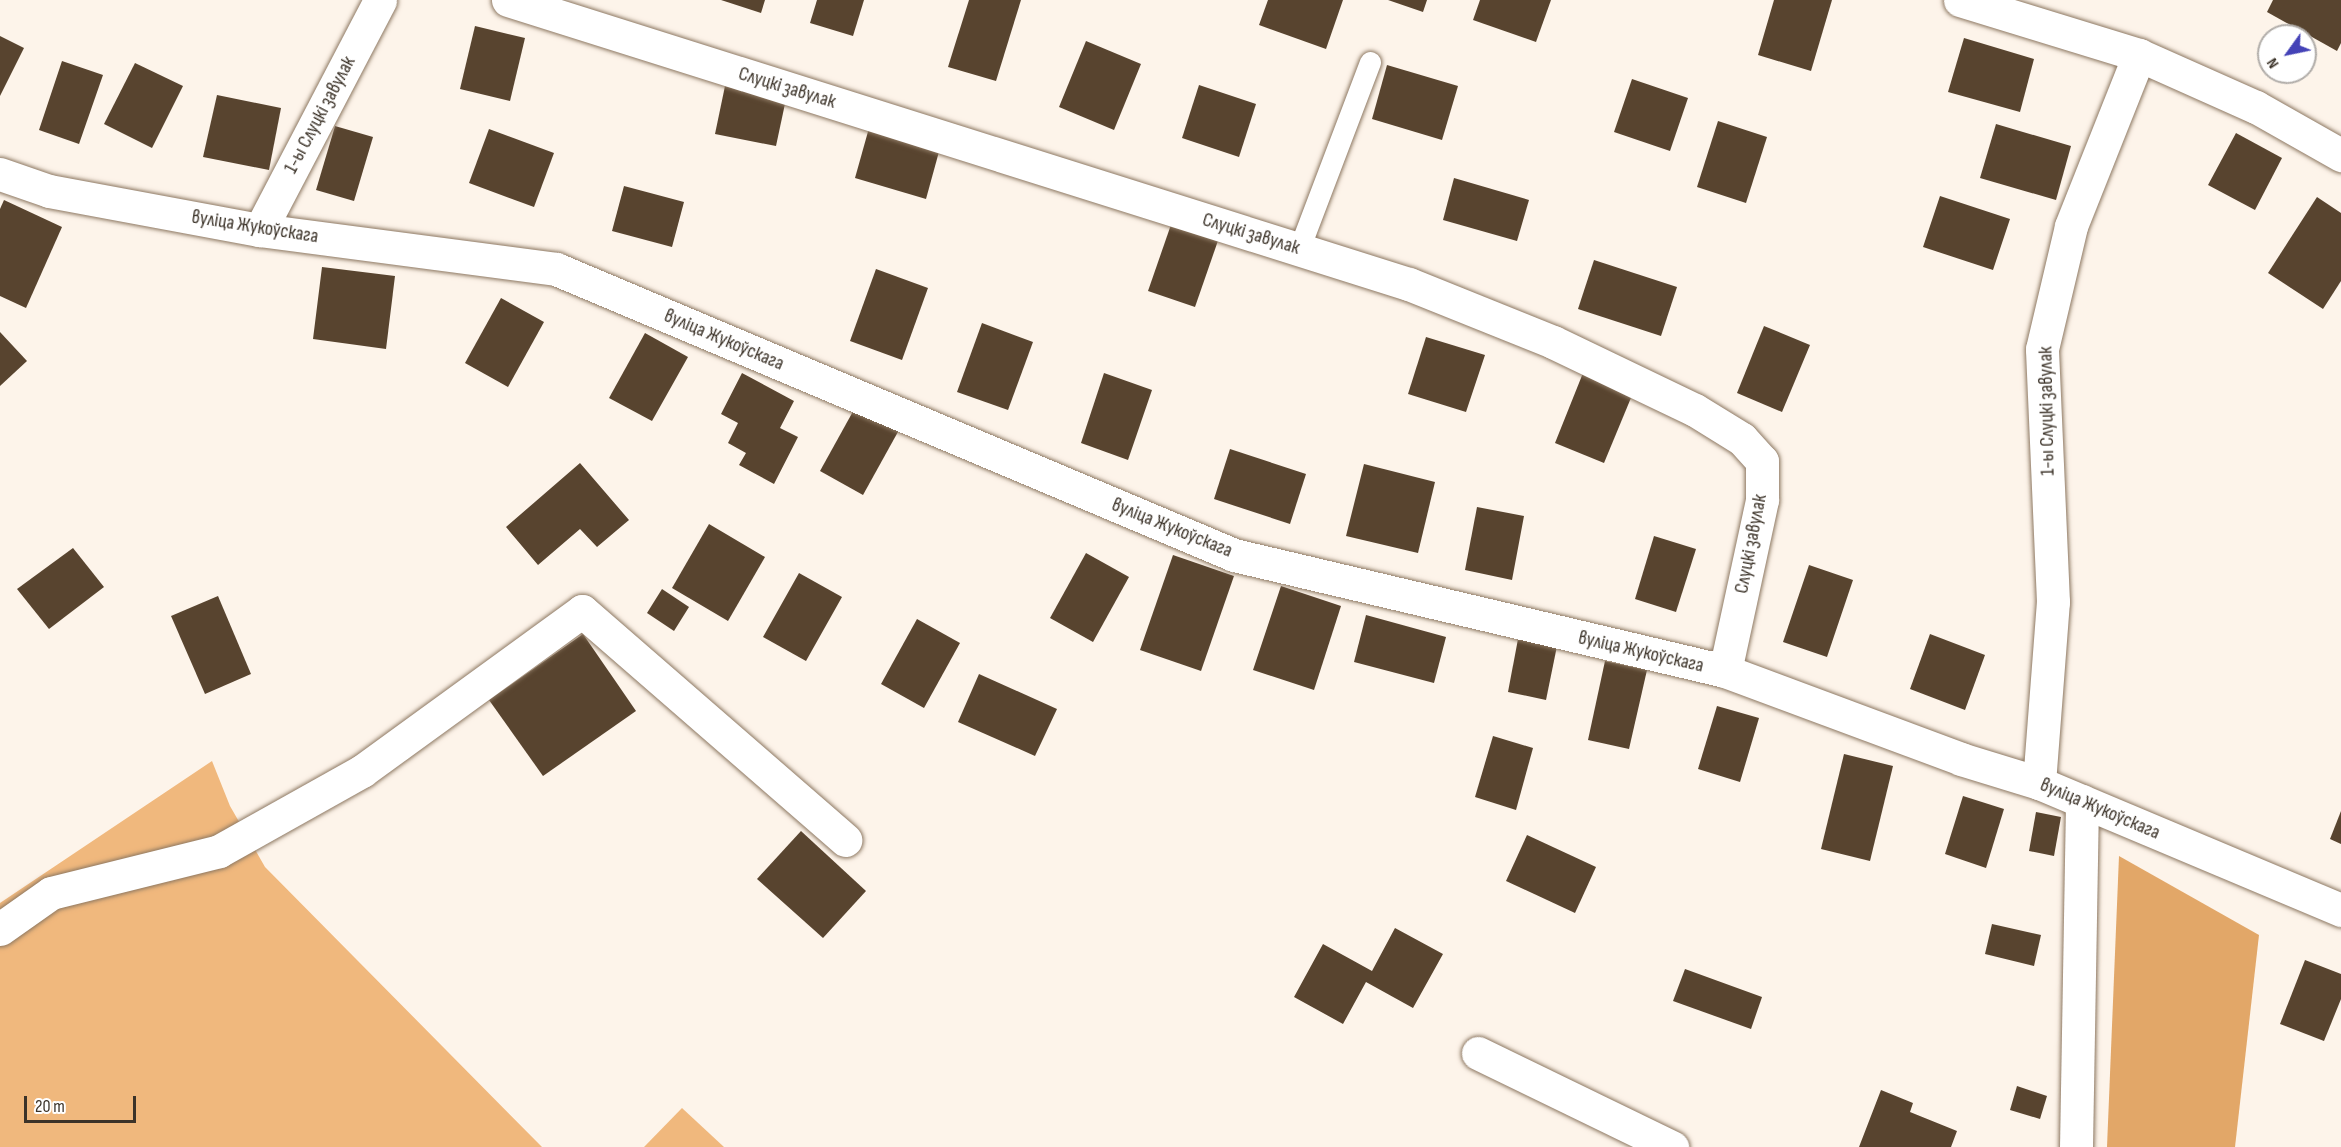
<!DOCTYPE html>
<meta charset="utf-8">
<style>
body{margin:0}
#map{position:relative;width:2341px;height:1147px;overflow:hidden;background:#fdf4ea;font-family:"Sofia Sans Condensed",sans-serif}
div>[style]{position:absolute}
.green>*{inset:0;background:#f0b87d}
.forest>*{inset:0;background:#e2a768}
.building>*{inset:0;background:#58442f}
.roads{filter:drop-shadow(0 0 2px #8d7862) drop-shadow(0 0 2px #8d7862)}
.service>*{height:21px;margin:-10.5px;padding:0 10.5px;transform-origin:10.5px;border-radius:10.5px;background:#fff}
.minor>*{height:33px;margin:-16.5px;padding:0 16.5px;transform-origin:16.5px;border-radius:16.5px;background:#fff}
span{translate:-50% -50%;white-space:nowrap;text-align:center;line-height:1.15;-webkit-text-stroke:6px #fff;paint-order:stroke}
.street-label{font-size:20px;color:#3c3329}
.north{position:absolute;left:2257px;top:24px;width:60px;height:60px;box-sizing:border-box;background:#fff;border:2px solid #b1ada9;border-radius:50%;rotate:237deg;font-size:16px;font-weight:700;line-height:24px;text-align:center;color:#3c3329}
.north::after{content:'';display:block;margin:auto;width:21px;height:27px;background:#4442b7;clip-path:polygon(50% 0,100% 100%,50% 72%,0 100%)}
.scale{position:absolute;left:24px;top:1096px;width:112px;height:27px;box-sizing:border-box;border:3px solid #3c3329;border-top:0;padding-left:8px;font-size:18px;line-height:21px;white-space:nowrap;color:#3c3329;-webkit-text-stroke:4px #fff;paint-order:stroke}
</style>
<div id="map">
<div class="green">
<div style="clip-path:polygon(212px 761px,230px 806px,265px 867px,542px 1147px,0 1147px,0 903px)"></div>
<div style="clip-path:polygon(682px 1108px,724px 1147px,644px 1147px)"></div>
</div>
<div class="forest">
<div style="clip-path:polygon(2119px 856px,2259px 935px,2235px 1147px,2107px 1147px)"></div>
</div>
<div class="building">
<div style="clip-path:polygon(721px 0,765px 0,761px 13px)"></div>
<div style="clip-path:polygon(817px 0,864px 0,853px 36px,810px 23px)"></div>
<div style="clip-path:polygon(969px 0,1021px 0,996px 81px,948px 67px)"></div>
<div style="clip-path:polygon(1268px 0,1343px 0,1326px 49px,1259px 25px)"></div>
<div style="clip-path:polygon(1388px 0,1427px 0,1423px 12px)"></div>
<div style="clip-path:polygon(1480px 0,1551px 0,1536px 42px,1473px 20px)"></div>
<div style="clip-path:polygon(1774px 0,1832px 0,1811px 71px,1758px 55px)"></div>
<div style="clip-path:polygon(2273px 0,2341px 0,2341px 43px,2337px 51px,2267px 12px)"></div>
<div style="clip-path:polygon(475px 26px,525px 38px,510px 101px,460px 89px)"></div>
<div style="clip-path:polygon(0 36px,24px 48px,0 96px)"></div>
<div style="clip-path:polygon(1964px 38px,2034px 59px,2020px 112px,1948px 92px)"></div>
<div style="clip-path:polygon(1086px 41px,1141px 64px,1114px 130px,1059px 107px)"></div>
<div style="clip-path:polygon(62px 61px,103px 75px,79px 144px,39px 130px)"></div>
<div style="clip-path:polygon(135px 63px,183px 86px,152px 148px,104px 124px)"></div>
<div style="clip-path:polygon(1387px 65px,1458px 86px,1442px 140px,1372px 119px)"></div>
<div style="clip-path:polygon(1632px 79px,1688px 98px,1670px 151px,1614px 132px)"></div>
<div style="clip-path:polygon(1199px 85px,1256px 104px,1239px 157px,1182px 138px)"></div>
<div style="clip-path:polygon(725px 86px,786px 99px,776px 146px,715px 134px)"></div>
<div style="clip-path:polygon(217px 95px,281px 108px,269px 170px,203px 157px)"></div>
<div style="clip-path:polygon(1718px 121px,1767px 137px,1746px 203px,1697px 187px)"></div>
<div style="clip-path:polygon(1996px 124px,2071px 146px,2056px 200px,1980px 178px)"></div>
<div style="clip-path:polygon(335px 126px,373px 137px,354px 201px,316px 190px)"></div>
<div style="clip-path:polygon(869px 128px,940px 148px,926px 199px,855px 178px)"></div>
<div style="clip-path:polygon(489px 129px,554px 153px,534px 207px,469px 183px)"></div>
<div style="clip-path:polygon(2236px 133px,2282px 158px,2255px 210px,2208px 185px)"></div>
<div style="clip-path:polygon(1454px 178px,1529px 200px,1517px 241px,1443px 220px)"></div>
<div style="clip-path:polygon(624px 186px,684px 202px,672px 247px,612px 231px)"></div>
<div style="clip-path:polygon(1940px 196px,2010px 219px,1993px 270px,1923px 247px)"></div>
<div style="clip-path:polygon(2317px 197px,2341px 213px,2341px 281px,2323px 309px,2268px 273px)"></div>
<div style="clip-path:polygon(4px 200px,62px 227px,26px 308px,0 296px,0 209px)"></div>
<div style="clip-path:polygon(1174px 216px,1221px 232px,1195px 307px,1148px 291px)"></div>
<div style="clip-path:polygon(1594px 260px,1677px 287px,1661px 336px,1578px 309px)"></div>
<div style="clip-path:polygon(322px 267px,395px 276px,386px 349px,313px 339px)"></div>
<div style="clip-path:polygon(876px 269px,928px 288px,902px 360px,850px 341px)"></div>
<div style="clip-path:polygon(501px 298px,544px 322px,508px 387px,465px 363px)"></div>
<div style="clip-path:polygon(982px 323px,1033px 342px,1008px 410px,957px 392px)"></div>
<div style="clip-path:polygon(1764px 326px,1810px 345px,1782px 412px,1737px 393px)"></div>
<div style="clip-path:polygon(0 332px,27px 361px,0 386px)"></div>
<div style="clip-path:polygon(645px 333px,688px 357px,652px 421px,609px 398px)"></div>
<div style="clip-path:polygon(1426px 337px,1485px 355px,1466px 412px,1408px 394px)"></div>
<div style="clip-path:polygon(742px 373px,794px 401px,780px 428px,798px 437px,774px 484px,739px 465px,746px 453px,728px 443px,738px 423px,721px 414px)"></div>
<div style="clip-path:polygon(1104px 373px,1152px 390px,1128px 460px,1081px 443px)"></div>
<div style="clip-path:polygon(1583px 373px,1633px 393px,1604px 463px,1555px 443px)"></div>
<div style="clip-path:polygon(856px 406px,899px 430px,863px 495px,820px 471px)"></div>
<div style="clip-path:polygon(1230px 449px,1306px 474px,1290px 524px,1214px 499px)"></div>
<div style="clip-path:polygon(580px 463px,629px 520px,597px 547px,580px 529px,538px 565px,506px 527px)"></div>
<div style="clip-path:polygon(1364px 464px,1435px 482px,1418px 553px,1346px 536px)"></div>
<div style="clip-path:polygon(1477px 507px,1524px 516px,1512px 580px,1465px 570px)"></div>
<div style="clip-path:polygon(709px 524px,765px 557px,728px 621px,672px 588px)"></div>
<div style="clip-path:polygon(1654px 536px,1696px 549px,1676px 612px,1635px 599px)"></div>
<div style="clip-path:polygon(73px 548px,104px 587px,49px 629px,17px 589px)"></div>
<div style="clip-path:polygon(1086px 553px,1129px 577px,1093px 642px,1050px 618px)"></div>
<div style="clip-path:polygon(1173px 555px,1234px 576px,1201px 671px,1140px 650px)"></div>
<div style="clip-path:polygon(1809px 565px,1853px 580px,1827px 657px,1783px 642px)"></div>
<div style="clip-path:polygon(799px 573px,842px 597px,806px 661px,763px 637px)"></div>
<div style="clip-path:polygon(1281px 586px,1341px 606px,1314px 690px,1253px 670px)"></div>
<div style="clip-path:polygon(662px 589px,689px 607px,674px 631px,647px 613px)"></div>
<div style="clip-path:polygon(218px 596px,251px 674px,205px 694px,171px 616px)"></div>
<div style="clip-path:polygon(1366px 615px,1446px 637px,1434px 683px,1354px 662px)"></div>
<div style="clip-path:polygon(917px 619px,960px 643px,924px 708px,881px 684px)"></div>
<div style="clip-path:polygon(583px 634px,636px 711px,543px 776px,489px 700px)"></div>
<div style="clip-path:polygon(1930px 634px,1985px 655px,1965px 710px,1910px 689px)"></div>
<div style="clip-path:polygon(1518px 639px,1557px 646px,1546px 700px,1508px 692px)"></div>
<div style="clip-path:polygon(1605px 661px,1647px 670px,1629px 749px,1588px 740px)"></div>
<div style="clip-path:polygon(979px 674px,1057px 709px,1035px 756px,958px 722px)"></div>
<div style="clip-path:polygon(1717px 706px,1759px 718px,1740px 782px,1698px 769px)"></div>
<div style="clip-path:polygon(1493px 736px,1533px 748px,1516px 810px,1475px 797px)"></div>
<div style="clip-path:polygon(1844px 754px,1893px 766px,1870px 861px,1821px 849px)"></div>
<div style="clip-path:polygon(1963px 796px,2004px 809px,1986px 868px,1945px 854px)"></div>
<div style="clip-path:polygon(2341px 811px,2341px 844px,2330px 839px)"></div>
<div style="clip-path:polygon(2036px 812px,2061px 817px,2054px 856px,2029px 851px)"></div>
<div style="clip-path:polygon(801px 831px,866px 891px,823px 938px,757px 879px)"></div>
<div style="clip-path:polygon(1527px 835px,1596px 867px,1575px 913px,1506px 881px)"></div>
<div style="clip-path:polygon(1992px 924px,2041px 935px,2034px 966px,1985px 954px)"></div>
<div style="clip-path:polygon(1395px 928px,1443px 954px,1413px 1008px,1366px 982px,1343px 1024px,1294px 997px,1323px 944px,1372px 971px)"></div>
<div style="clip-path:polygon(2305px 960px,2341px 974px,2341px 999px,2324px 1041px,2280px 1024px)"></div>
<div style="clip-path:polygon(1685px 969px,1762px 997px,1751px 1029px,1673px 1001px)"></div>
<div style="clip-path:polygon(2017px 1086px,2047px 1096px,2040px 1119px,2010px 1110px)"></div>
<div style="clip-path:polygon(1881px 1090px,1913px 1103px,1910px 1112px,1957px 1131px,1951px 1147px,1859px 1147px)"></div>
</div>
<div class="roads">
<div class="service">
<div style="left:1299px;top:249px;width:200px;rotate:-69.2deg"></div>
</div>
<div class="minor">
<div style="left:508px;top:0;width:945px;rotate:17.5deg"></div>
<div style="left:1409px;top:284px;width:155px;rotate:21.9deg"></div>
<div style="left:1553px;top:342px;width:157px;rotate:25.6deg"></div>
<div style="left:1695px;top:410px;width:55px;rotate:31.7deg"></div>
<div style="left:1742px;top:439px;width:30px;rotate:48deg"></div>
<div style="left:1762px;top:461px;width:39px;rotate:90deg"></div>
<div style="left:1762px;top:500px;width:175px;rotate:102.2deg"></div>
<div style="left:1960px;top:0;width:187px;rotate:17.1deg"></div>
<div style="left:2139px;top:55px;width:128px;rotate:24deg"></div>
<div style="left:2256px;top:107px;width:98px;rotate:29.5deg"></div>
<div style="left:0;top:174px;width:52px;rotate:19.1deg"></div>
<div style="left:49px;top:191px;width:215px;rotate:10.5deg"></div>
<div style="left:260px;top:230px;width:299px;rotate:7.5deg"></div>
<div style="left:556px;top:269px;width:736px;rotate:22.87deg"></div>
<div style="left:1234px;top:555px;width:505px;rotate:13.29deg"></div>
<div style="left:1725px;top:671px;width:252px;rotate:20.4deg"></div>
<div style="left:1961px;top:759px;width:82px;rotate:17.1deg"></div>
<div style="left:2039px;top:783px;width:328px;rotate:22.8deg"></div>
<div style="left:260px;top:230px;width:259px;rotate:-62.4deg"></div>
<div style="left:2039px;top:783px;width:182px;rotate:-85.6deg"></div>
<div style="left:2053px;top:602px;width:253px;rotate:-92.5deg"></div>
<div style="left:2042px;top:349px;width:126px;rotate:-76.7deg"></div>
<div style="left:2071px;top:226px;width:184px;rotate:-68.3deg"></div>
<div style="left:0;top:929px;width:62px;rotate:-35.2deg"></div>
<div style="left:51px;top:893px;width:173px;rotate:-14deg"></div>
<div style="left:219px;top:851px;width:164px;rotate:-29.2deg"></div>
<div style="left:362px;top:771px;width:272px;rotate:-36deg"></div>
<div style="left:582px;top:611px;width:349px;rotate:41deg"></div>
<div style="left:1478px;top:1053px;width:216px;rotate:25.9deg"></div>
<div style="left:2076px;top:1147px;width:346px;rotate:-89deg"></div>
</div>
</div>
<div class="street-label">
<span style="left:787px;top:88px;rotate:17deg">Слуцкі завулак</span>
<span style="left:320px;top:115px;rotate:-62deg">1-ы Слуцкі завулак</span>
<span style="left:255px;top:227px;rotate:9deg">вуліца Жукоўскага</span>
<span style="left:1251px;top:234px;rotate:17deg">Слуцкі завулак</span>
<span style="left:724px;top:340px;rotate:23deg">вуліца Жукоўскага</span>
<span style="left:2047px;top:411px;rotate:-91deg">1-ы Слуцкі завулак</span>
<span style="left:1172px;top:528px;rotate:22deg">вуліца Жукоўскага</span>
<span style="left:1751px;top:544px;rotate:-79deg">Слуцкі завулак</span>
<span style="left:1641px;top:652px;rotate:13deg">вуліца Жукоўскага</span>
<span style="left:2100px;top:809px;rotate:23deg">вуліца Жукоўскага</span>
</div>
<div class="north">N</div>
<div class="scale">20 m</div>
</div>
